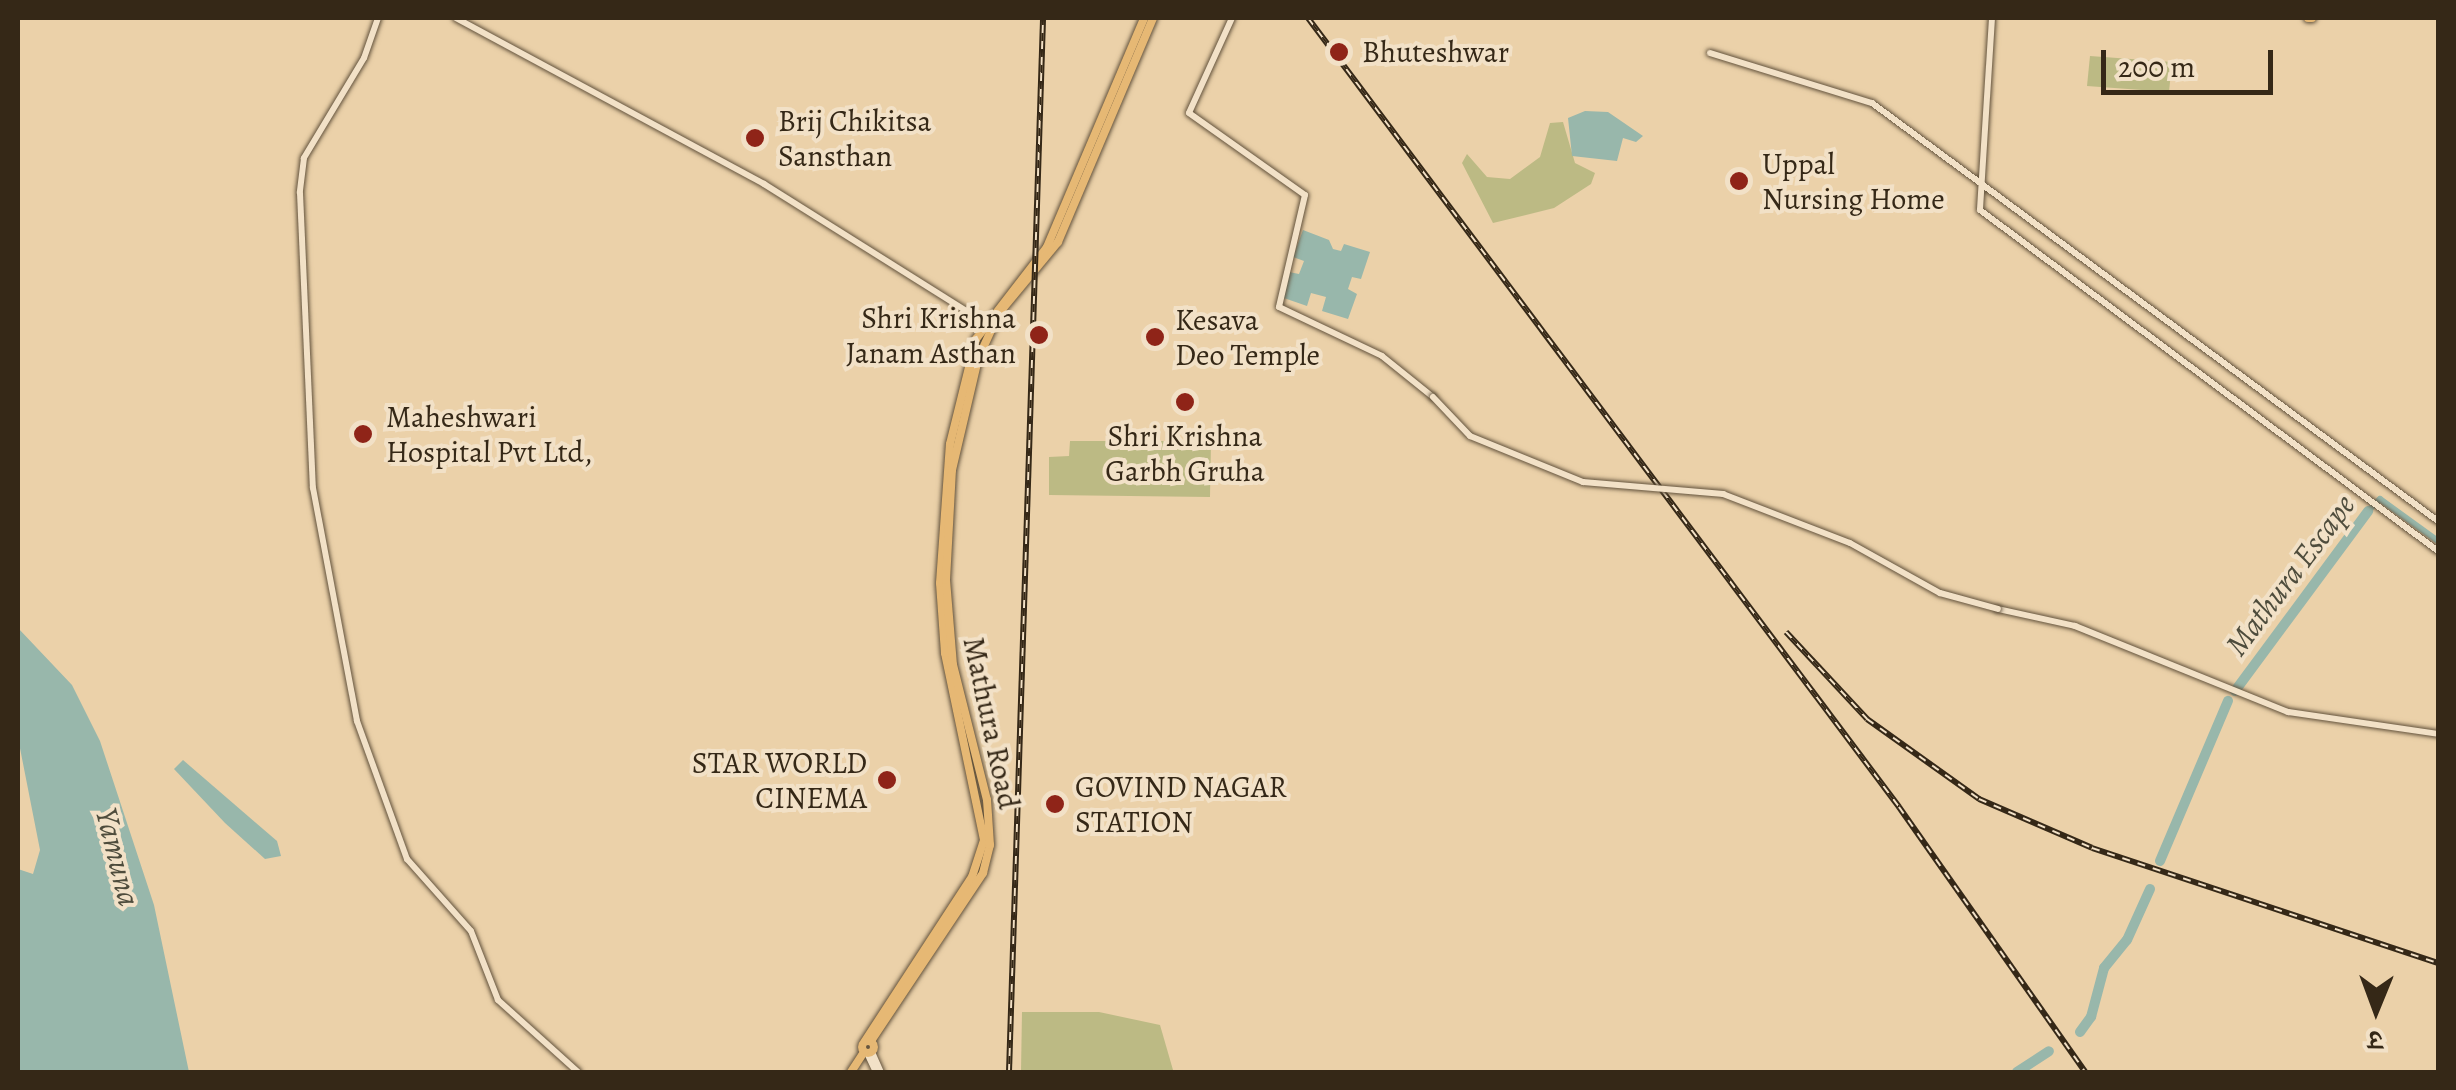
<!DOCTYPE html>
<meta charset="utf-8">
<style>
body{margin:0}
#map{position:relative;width:2456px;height:1090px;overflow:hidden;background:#ebd1a9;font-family:Alegreya,"Noto Serif Devanagari",serif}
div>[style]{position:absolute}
.green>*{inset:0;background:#bcba84}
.water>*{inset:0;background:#98b7ab}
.canal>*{height:6px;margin:-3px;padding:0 3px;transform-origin:3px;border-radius:3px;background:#98b7ab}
.river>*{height:10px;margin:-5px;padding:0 5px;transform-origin:5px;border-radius:5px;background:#98b7ab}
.roads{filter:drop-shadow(0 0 2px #62523c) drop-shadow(0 0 2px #62523c)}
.minor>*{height:6px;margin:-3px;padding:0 3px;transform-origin:3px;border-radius:3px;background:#f2e1c7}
.major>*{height:8px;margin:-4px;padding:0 4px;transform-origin:4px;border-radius:4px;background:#e6b874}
.major>.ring{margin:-4px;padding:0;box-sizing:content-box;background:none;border:8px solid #e6b874;border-radius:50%}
.rail>*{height:6px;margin-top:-3px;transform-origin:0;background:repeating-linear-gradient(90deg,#f2e1c7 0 8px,#352817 0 16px);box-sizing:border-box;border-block:2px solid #352817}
.bridges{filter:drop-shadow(0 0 2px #62523c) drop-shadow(0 0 2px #62523c)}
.minor-bridge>*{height:6px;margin:-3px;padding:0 3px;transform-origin:3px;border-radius:3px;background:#f2e1c7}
.dots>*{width:28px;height:28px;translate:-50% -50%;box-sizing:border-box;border:5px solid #f2e1c7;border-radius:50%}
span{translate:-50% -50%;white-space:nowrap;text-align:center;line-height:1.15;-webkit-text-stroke:8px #f2e1c7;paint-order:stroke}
.poi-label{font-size:30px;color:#352817}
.left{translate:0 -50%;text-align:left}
.right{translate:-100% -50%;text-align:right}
.street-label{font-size:30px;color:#352817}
.water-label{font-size:32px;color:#4e4c3c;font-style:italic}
.frame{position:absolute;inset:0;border:20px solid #352817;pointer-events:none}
.north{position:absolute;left:2326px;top:960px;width:100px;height:100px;-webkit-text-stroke:8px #f2e1c7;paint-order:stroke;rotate:181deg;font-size:28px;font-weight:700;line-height:40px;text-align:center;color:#352817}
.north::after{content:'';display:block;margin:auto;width:35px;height:45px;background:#352817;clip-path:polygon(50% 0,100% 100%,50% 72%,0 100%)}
.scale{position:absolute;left:2101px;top:50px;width:172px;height:45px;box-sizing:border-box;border:5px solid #352817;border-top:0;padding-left:12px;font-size:30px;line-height:35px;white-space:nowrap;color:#352817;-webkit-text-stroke:8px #f2e1c7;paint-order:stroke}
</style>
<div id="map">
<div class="green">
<div style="clip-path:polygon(2090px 56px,2172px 62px,2169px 92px,2087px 86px)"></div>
<div style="clip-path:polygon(1563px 122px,1575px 163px,1595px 173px,1591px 184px,1554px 208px,1493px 223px,1462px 163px,1467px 154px,1487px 177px,1510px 179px,1540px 157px,1550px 123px)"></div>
<div style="clip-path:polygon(1070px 441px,1211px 441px,1210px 497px,1049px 495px,1049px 457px,1069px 456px)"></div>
<div style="clip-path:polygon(1022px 1012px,1099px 1012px,1160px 1025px,1173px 1070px,1021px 1072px)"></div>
</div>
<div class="water">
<div style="clip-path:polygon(1585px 111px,1608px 112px,1643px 136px,1636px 142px,1623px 138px,1617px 161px,1572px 156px,1568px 118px)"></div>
<div style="clip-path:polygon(1303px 230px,1329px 240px,1333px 249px,1341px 251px,1344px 244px,1370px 252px,1361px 279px,1352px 277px,1348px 289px,1357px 294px,1348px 319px,1322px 311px,1326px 297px,1311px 293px,1307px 306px,1281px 297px,1289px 272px,1299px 274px,1304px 261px,1293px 257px)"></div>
<div style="clip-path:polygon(18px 628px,72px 685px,100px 741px,154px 905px,189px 1072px,18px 1072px,18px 869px,33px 874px,40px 850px,18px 738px)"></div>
<div style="clip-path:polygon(183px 760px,277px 841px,281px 856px,265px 859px,225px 823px,174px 769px)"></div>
</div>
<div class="canal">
<div style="left:2368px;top:511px;width:17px;rotate:-45deg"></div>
<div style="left:2380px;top:499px;width:72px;rotate:35.9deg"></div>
</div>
<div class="river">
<div style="left:2235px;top:691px;width:224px;rotate:-53.5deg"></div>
<div style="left:2160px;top:861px;width:174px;rotate:-67deg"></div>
<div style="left:2080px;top:1032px;width:19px;rotate:-54deg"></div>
<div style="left:2091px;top:1017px;width:51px;rotate:-75.1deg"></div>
<div style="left:2104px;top:968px;width:36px;rotate:-51deg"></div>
<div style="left:2127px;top:940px;width:56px;rotate:-65.7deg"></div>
<div style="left:2017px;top:1072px;width:38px;rotate:-33deg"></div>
</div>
<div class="roads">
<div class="minor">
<div style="left:378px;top:18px;width:42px;rotate:109.3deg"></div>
<div style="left:364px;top:58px;width:117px;rotate:121deg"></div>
<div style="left:304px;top:158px;width:35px;rotate:97deg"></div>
<div style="left:300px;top:193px;width:295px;rotate:87.5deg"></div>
<div style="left:313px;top:488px;width:237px;rotate:79.3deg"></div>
<div style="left:357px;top:721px;width:147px;rotate:70.1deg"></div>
<div style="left:407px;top:859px;width:96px;rotate:48.4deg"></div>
<div style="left:471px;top:931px;width:74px;rotate:68.6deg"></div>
<div style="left:498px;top:1000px;width:108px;rotate:42deg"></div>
<div style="left:456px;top:18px;width:350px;rotate:28.3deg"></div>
<div style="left:764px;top:184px;width:266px;rotate:32.1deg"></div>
<div style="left:1232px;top:18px;width:104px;rotate:114.4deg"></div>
<div style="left:1189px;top:113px;width:142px;rotate:35.3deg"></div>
<div style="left:1305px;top:195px;width:115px;rotate:103.1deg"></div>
<div style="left:1279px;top:307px;width:114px;rotate:25.4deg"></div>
<div style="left:1382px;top:356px;width:65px;rotate:38.8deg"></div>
<div style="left:1992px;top:18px;width:192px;rotate:93.6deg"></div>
<div style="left:1980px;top:210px;width:571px;rotate:36.67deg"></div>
<div style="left:1710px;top:53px;width:170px;rotate:17.2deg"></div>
<div style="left:1872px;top:103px;width:704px;rotate:36.45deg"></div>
<div style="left:1998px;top:609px;width:79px;rotate:12.4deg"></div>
<div style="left:2075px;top:626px;width:230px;rotate:22deg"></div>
<div style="left:2288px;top:712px;width:152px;rotate:8.3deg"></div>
<div style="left:872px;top:1052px;width:22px;rotate:66deg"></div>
<div style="left:867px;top:1053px;width:21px;rotate:65deg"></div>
</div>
<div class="major">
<div style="left:2308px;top:18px;width:4px"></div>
<div class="ring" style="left:862px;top:1041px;width:4px;height:4px"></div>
<div style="left:865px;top:1041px;width:196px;rotate:-56.9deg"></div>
<div style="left:972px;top:877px;width:39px;rotate:-72deg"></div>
<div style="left:984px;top:840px;width:191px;rotate:-101.8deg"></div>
<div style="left:945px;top:653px;width:70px;rotate:-94.1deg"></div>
<div style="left:940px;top:583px;width:139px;rotate:-85.9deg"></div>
<div style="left:950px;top:444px;width:108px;rotate:-76.1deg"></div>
<div style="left:976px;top:339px;width:116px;rotate:-52.3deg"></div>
<div style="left:1047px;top:247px;width:249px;rotate:-67deg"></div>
<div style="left:871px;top:1041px;width:202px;rotate:-56.3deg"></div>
<div style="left:983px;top:873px;width:29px;rotate:-76deg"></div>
<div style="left:990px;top:845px;width:45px;rotate:-93.8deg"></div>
<div style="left:987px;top:800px;width:139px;rotate:-104.1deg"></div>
<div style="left:953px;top:665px;width:85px;rotate:-94.7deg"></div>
<div style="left:946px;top:580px;width:110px;rotate:-86.9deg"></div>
<div style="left:952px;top:470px;width:114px;rotate:-76.8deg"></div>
<div style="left:978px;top:359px;width:51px;rotate:-65.5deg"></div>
<div style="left:999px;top:313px;width:92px;rotate:-50.3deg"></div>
<div style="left:1058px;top:242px;width:243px;rotate:-67deg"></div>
<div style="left:851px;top:1072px;width:24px;rotate:-57deg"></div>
</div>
</div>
<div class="rail">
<div style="left:1308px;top:18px;width:986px;rotate:53.16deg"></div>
<div style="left:1899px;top:807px;width:324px;rotate:54.9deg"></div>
<div style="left:1786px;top:632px;width:119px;rotate:47deg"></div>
<div style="left:1867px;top:719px;width:138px;rotate:35.5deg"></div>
<div style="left:1979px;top:799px;width:123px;rotate:23.4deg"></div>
<div style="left:2092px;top:848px;width:365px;rotate:18.4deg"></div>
<div style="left:1009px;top:1072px;width:1055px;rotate:-88.15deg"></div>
</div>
<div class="bridges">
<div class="minor-bridge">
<div style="left:1433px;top:397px;width:54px;rotate:46.5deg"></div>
<div style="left:1470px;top:436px;width:122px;rotate:22.2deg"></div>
<div style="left:1583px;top:482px;width:141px;rotate:4.9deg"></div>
<div style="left:1723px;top:494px;width:136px;rotate:21.1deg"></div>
<div style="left:1850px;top:543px;width:103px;rotate:29.1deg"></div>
<div style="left:1940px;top:593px;width:60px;rotate:15.4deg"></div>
</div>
</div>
<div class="dots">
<div style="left:1339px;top:52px;background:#8f2418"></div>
<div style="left:755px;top:138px;background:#8f2418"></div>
<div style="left:1739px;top:181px;background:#8f2418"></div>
<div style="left:1039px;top:335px;background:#8f2418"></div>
<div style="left:1155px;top:337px;background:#8f2418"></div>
<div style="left:1185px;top:402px;background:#8f2418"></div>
<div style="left:363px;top:434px;background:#8f2418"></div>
<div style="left:887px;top:780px;background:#8f2418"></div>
<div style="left:1055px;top:804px;background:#8f2418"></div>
</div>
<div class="poi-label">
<span class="left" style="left:1362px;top:52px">Bhuteshwar</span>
<span class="left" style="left:778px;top:138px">Brij Chikitsa<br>Sansthan</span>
<span class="left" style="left:1762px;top:181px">Uppal<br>Nursing Home</span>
<span class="right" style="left:1016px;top:335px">Shri Krishna<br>Janam Asthan</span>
<span class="left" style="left:1175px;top:337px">Kesava<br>Deo Temple</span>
<span class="left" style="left:386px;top:434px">Maheshwari<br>Hospital Pvt Ltd,</span>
<span style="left:1185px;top:453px">Shri Krishna<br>Garbh Gruha</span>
<span class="right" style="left:867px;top:780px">STAR WORLD<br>CINEMA</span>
<span class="left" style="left:1075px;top:804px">GOVIND NAGAR<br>STATION</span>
</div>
<div class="street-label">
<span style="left:991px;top:723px;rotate:78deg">Mathura Road</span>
</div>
<div class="water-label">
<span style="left:2290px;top:575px;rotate:-53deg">Mathura Escape</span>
<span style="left:118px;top:857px;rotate:76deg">Yamuna</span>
</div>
<div class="frame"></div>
<div class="north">उ</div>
<div class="scale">200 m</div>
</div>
